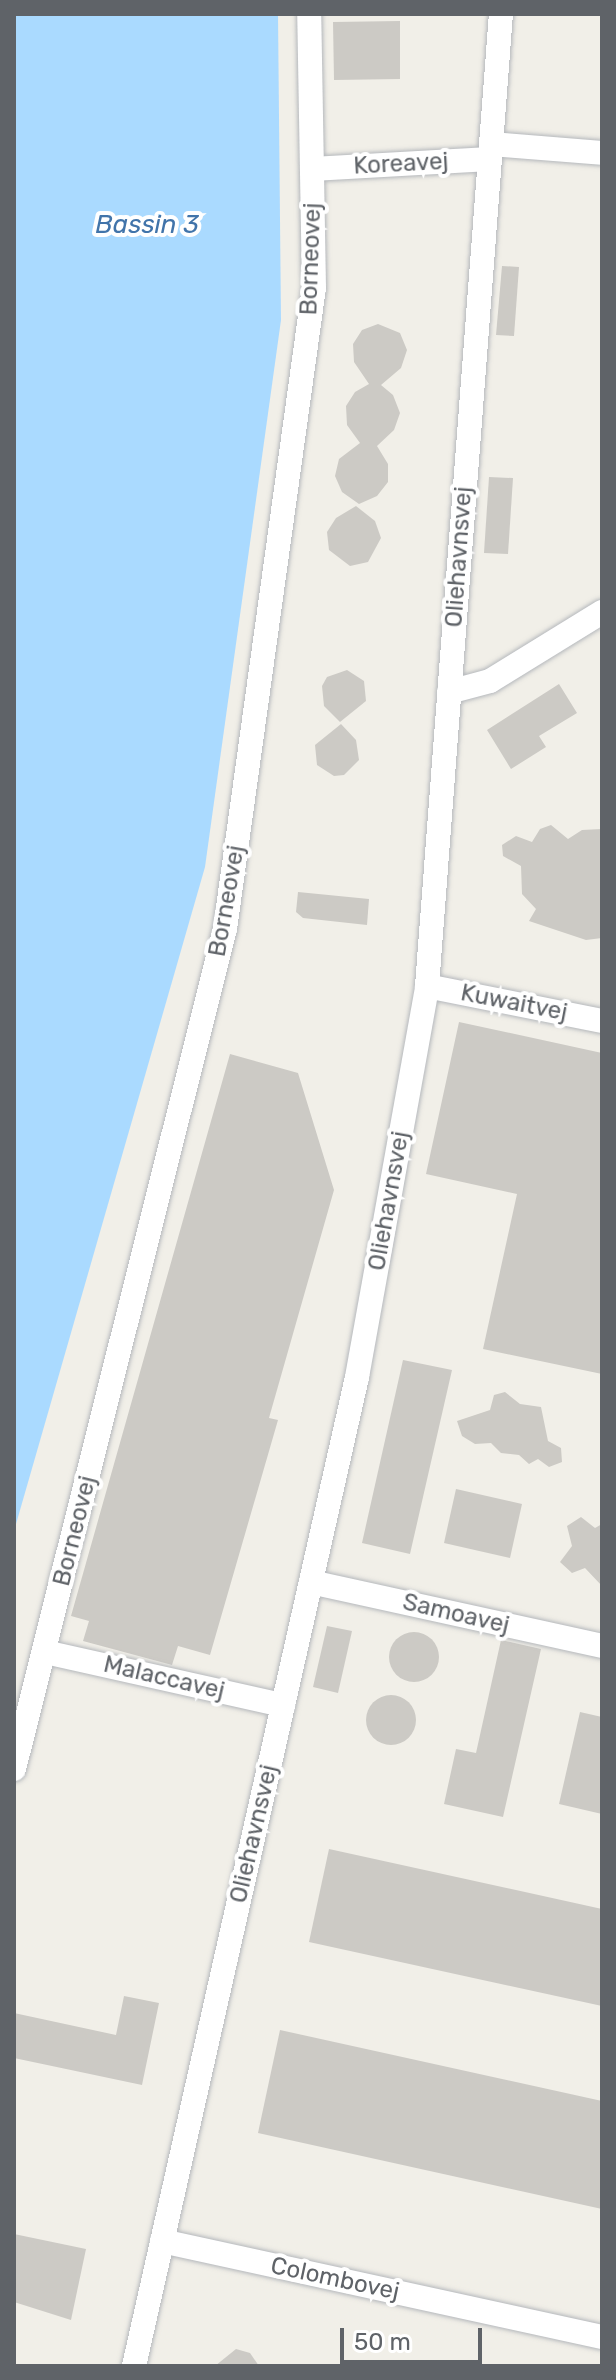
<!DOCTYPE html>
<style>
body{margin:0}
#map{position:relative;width:616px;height:2380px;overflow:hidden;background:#f1efe8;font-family:Rubik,sans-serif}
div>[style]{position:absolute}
.water>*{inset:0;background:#aadaff}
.building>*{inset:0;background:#cccac5}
.round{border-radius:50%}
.roads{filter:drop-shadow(0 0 2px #b5b8bc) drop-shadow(0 0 2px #b5b8bc)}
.minor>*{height:24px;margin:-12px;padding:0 12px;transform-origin:12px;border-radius:12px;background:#fff}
span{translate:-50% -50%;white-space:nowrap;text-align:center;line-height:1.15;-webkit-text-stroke:8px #fff;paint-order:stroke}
.street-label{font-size:24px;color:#5f6368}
.water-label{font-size:26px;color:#4174aa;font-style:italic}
.frame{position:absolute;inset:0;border:16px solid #5f6368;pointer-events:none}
.scale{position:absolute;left:340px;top:2328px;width:142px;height:36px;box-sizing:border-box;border:4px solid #5f6368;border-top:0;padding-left:10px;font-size:24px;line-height:28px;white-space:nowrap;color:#5f6368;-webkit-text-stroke:6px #fff;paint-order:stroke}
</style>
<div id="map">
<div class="water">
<div style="clip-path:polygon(14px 14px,278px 14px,281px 320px,205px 867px,14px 1531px)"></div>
</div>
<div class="building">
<div style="clip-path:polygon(400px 21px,400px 79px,334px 80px,333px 22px)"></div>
<div style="clip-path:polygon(502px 266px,519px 267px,514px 336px,496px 335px)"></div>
<div style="clip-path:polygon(378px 324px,400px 333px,407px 350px,401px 368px,381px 385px,393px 395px,400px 413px,394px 430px,377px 446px,388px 464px,388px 482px,377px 496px,359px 504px,342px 492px,335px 476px,339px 459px,360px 443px,347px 425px,346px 406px,355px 392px,369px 384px,354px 362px,353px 344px,362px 330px)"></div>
<div style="clip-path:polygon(489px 477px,513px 478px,508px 554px,484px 553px)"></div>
<div style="clip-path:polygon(356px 506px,375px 521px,381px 538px,368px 562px,350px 566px,329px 550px,327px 532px,336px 518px)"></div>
<div style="clip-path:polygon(347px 670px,364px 681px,366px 701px,340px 722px,324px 706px,322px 686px,327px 677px)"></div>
<div style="clip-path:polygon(559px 684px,577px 713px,539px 736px,546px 747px,511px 769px,487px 730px)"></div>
<div style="clip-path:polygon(341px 724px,356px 740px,359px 760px,344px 775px,334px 776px,317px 765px,315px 745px)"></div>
<div style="clip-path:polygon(551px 825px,568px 839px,582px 830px,602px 829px,602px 938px,586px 940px,529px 921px,536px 909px,522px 894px,521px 866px,503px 856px,502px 845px,516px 836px,532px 842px,540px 829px)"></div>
<div style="clip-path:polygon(298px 892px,369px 899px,367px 925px,303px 918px,296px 912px)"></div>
<div style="clip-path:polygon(459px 1022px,602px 1053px,602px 1374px,483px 1349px,517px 1194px,426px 1174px)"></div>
<div style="clip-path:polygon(230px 1054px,298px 1073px,334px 1190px,269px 1418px,278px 1420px,210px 1655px,178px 1646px,172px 1665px,83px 1641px,89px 1621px,71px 1616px)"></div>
<div style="clip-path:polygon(403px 1360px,452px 1370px,410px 1554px,362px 1543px)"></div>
<div style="clip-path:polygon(505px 1392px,520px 1404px,541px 1407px,548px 1441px,561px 1448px,562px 1462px,549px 1467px,538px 1459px,529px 1464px,519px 1455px,501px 1453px,491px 1443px,475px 1444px,462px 1436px,457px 1421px,490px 1410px,494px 1395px)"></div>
<div style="clip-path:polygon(456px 1489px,522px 1504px,510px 1558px,444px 1543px)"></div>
<div style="clip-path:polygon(581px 1517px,595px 1528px,602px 1524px,602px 1586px,585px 1568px,572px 1573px,560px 1562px,572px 1546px,567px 1526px)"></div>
<div style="clip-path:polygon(327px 1626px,352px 1631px,338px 1693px,313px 1687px)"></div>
<div class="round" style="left:389px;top:1632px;width:50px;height:50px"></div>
<div style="clip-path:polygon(501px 1640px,541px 1649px,503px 1817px,444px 1804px,456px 1749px,476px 1753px)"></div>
<div class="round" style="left:366px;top:1695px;width:50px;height:50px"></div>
<div style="clip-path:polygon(580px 1712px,602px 1717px,602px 1814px,559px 1804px)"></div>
<div style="clip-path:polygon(329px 1849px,602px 1909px,602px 2006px,309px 1942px)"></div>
<div style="clip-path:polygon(124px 1996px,159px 2003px,142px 2085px,14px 2058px,14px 2013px,116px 2035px)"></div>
<div style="clip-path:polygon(280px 2030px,602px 2101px,602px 2209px,258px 2133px)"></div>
<div style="clip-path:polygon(14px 2234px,86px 2249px,71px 2320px,14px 2302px)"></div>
<div style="clip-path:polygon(236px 2349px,250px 2353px,259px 2366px,215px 2366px)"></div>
</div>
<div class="roads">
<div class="minor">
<div style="left:491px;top:144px;width:111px;rotate:4.6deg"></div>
<div style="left:312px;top:169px;width:178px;rotate:-3.2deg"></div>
<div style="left:449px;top:692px;width:42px;rotate:-15deg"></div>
<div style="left:490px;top:681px;width:132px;rotate:-31.6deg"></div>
<div style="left:427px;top:986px;width:178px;rotate:11.3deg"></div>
<div style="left:311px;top:1582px;width:298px;rotate:12.4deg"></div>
<div style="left:45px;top:1652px;width:244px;rotate:12.6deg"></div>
<div style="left:14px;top:1769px;width:866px;rotate:-75.9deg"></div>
<div style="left:225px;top:929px;width:647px;rotate:-82.1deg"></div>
<div style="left:314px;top:288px;width:274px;rotate:-91deg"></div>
<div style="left:162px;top:2241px;width:450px;rotate:12.3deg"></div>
<div style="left:134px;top:2366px;width:1014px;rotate:-77.29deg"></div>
<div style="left:357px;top:1377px;width:397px;rotate:-79.8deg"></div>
<div style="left:427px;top:986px;width:975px;rotate:-85.65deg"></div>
</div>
</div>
<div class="street-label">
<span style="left:401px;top:164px;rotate:-3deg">Koreavej</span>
<span style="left:311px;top:259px;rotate:-88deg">Borneovej</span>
<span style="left:459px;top:557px;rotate:-86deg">Oliehavnsvej</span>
<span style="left:227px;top:901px;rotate:-80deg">Borneovej</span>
<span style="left:514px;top:1003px;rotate:11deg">Kuwaitvej</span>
<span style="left:389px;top:1201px;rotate:-80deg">Oliehavnsvej</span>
<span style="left:75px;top:1531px;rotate:-76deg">Borneovej</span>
<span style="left:456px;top:1614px;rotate:13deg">Samoavej</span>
<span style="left:164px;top:1678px;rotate:13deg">Malaccavej</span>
<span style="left:254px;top:1834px;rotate:-77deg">Oliehavnsvej</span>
<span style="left:335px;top:2279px;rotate:12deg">Colombovej</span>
</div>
<div class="water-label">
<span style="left:147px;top:225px">Bassin 3</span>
</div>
<div class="frame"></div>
<div class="scale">50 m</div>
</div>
